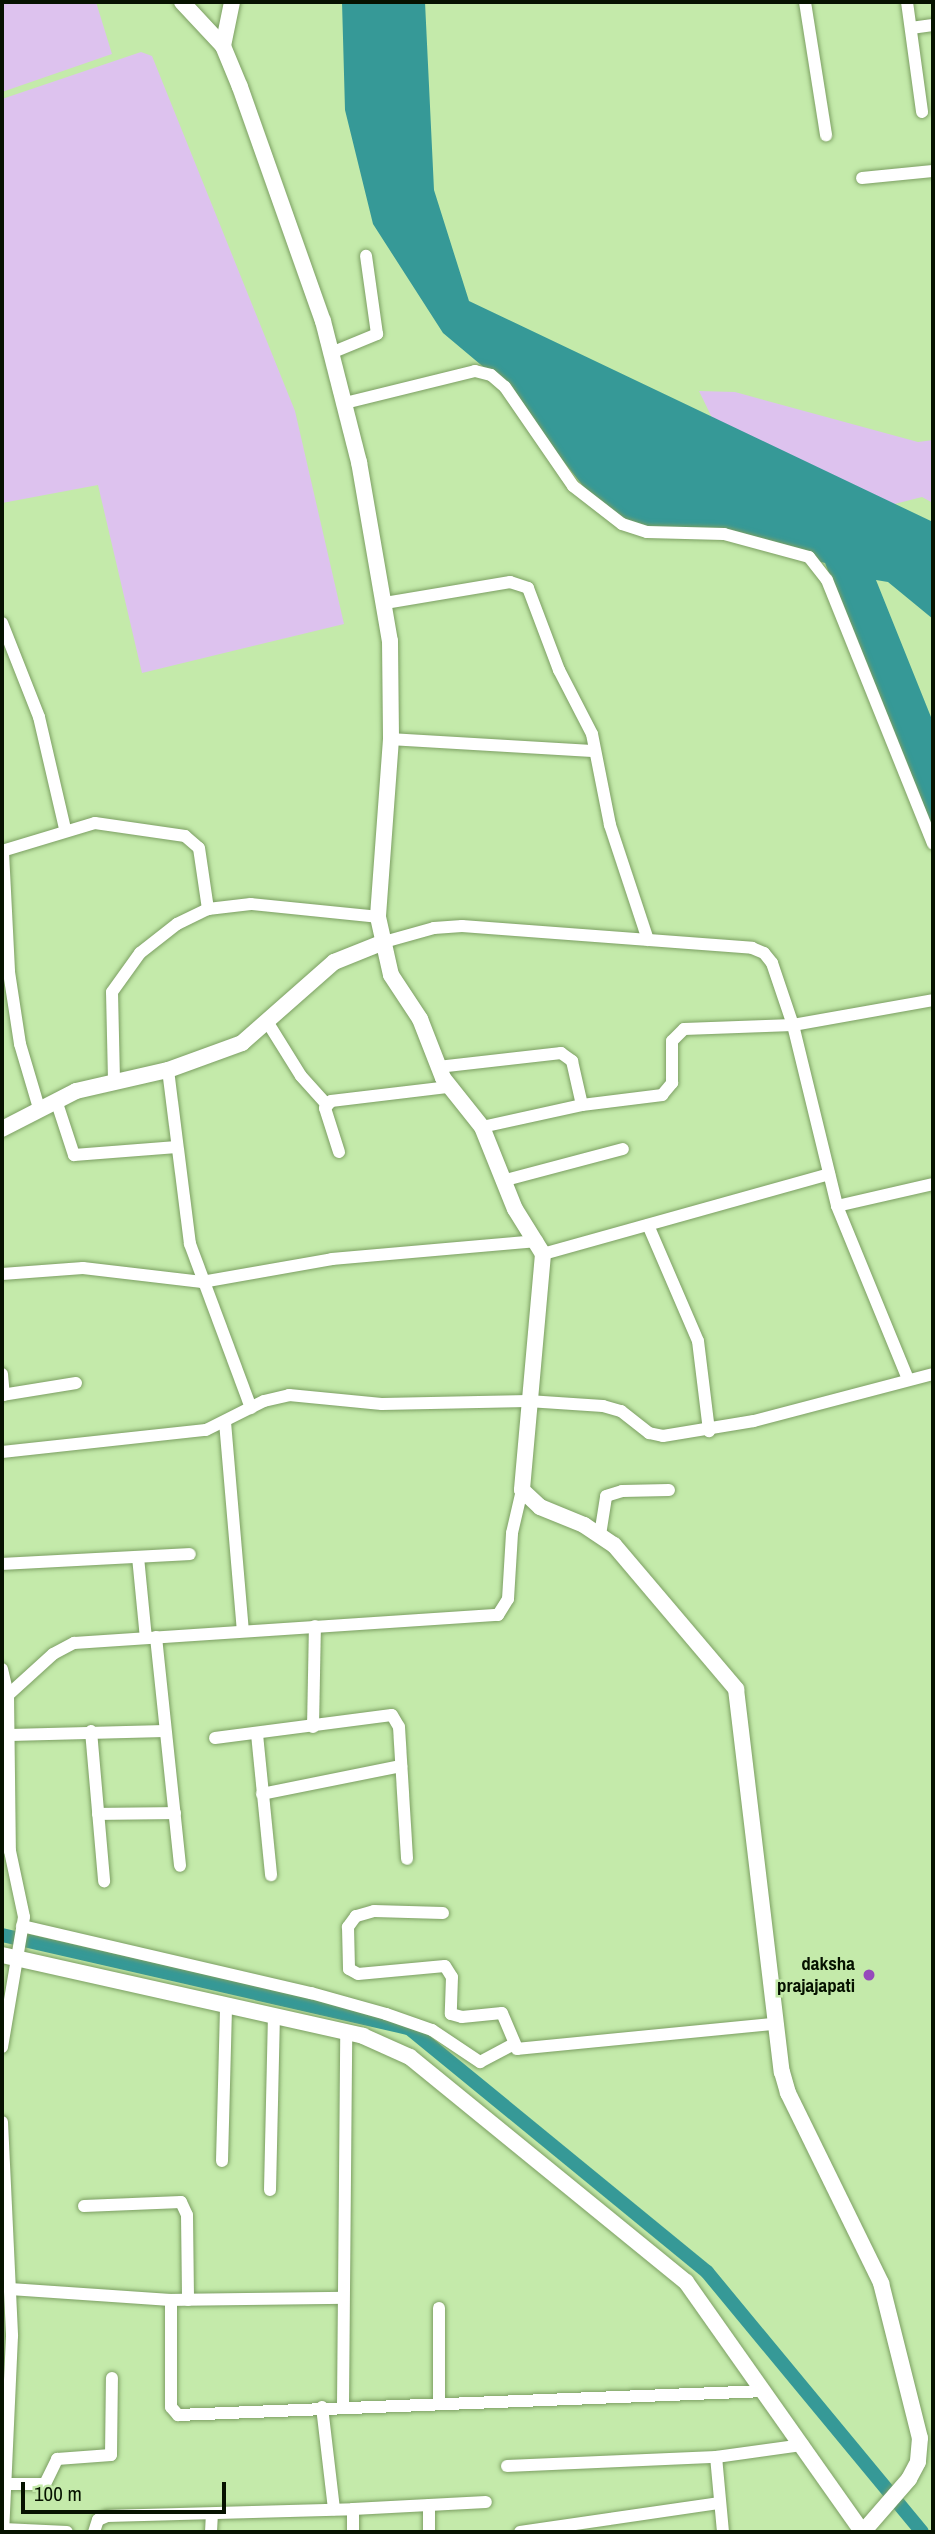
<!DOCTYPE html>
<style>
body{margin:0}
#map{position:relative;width:935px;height:2534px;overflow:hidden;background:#c4eaaa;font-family:"Archivo Narrow",sans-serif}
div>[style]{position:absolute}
.green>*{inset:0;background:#ddc2ee}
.water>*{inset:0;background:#369997}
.canal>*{height:14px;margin:-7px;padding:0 7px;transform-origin:7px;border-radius:7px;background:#369997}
.roads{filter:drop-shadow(0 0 2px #7c9f63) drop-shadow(0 0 2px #7c9f63)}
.minor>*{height:12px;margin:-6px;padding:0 6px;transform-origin:6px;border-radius:6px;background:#fff}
.tertiary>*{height:16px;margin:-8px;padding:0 8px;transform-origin:8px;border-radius:8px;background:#fff}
.dots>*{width:19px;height:19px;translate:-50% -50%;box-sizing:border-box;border:4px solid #c4eaaa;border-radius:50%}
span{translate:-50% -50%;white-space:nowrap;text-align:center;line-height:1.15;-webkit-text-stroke:5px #c4eaaa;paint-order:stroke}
.poi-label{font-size:19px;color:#061200;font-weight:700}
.right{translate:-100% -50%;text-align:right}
.frame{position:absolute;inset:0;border:4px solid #061200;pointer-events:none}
.scale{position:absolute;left:21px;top:2482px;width:205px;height:32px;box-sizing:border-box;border:4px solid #061200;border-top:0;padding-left:9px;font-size:21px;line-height:24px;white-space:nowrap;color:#061200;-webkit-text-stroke:5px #c4eaaa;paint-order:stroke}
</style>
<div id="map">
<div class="green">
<div style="clip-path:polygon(2px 2px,96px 2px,112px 54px,2px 92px)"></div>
<div style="clip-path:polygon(141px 52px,152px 56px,295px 411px,344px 624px,142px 673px,98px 485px,2px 503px,2px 99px)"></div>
<div style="clip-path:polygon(699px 391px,735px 392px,918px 442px,933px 440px,933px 503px,922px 497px,875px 509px,717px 428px)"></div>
</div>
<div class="water">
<div style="clip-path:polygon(342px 2px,425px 2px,434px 190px,469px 301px,933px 522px,933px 619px,888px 582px,876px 580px,933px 722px,933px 835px,825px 563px,721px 535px,631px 530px,587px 491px,499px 380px,443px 333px,373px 224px,345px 110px)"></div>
</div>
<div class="canal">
<div style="left:2px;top:1935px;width:417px;rotate:12.9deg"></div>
<div style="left:409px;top:2028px;width:385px;rotate:39.3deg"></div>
<div style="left:707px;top:2272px;width:337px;rotate:50.4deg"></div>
</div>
<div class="roads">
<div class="minor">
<div style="left:805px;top:2px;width:135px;rotate:81deg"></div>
<div style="left:907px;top:2px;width:111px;rotate:82.2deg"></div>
<div style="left:911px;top:28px;width:22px;rotate:-8deg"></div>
<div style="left:862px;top:178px;width:71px;rotate:-5.6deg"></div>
<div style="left:331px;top:353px;width:50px;rotate:-22.4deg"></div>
<div style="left:377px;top:334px;width:79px;rotate:-98deg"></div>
<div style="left:345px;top:403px;width:134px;rotate:-13.8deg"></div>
<div style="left:475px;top:371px;width:16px;rotate:14deg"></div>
<div style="left:491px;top:375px;width:18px;rotate:41deg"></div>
<div style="left:505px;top:387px;width:120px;rotate:55.5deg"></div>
<div style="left:573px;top:486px;width:62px;rotate:37.8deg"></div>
<div style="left:622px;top:524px;width:26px;rotate:18deg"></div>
<div style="left:647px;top:532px;width:77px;rotate:1.5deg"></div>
<div style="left:724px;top:534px;width:88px;rotate:15.1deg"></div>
<div style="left:809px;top:557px;width:29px;rotate:52deg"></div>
<div style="left:827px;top:580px;width:284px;rotate:68.1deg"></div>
<div style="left:385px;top:603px;width:127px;rotate:-9.5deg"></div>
<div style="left:510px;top:582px;width:19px;rotate:18deg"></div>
<div style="left:528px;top:588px;width:88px;rotate:69.3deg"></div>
<div style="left:559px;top:670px;width:72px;rotate:62.7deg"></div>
<div style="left:592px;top:734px;width:93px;rotate:78.8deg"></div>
<div style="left:610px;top:825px;width:121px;rotate:71.7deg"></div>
<div style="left:2px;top:623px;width:101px;rotate:68.5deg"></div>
<div style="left:39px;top:717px;width:115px;rotate:76.9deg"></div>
<div style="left:391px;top:739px;width:204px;rotate:3.4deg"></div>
<div style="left:2px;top:851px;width:97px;rotate:-16.8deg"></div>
<div style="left:95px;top:823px;width:91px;rotate:8.2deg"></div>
<div style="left:185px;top:836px;width:18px;rotate:41deg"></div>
<div style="left:199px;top:848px;width:62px;rotate:81.6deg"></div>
<div style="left:3px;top:852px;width:120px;rotate:87.1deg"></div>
<div style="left:9px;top:972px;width:73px;rotate:81.3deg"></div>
<div style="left:20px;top:1044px;width:67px;rotate:73.5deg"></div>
<div style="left:384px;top:942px;width:52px;rotate:-15.6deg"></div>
<div style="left:434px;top:928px;width:28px;rotate:-4deg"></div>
<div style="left:462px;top:926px;width:291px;rotate:4.3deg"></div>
<div style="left:752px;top:948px;width:13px;rotate:23deg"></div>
<div style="left:764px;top:953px;width:13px;rotate:51deg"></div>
<div style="left:772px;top:963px;width:65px;rotate:71.3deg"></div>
<div style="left:793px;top:1025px;width:186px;rotate:76.3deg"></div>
<div style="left:837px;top:1206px;width:187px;rotate:67.7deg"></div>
<div style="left:268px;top:1023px;width:62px;rotate:58.1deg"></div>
<div style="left:301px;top:1076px;width:38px;rotate:48deg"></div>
<div style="left:438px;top:1067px;width:124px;rotate:-6.5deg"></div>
<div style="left:561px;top:1053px;width:14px;rotate:36deg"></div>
<div style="left:572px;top:1061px;width:45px;rotate:77.2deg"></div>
<div style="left:168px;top:1070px;width:175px;rotate:82.8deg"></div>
<div style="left:190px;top:1244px;width:175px;rotate:69.6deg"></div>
<div style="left:114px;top:1080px;width:88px;rotate:-91.3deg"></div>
<div style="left:112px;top:992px;width:48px;rotate:-54.3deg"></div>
<div style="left:140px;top:953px;width:47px;rotate:-38.1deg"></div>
<div style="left:177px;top:924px;width:34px;rotate:-26deg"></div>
<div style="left:208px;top:909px;width:43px;rotate:-6.6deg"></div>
<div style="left:251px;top:904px;width:128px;rotate:5.8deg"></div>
<div style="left:56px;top:1100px;width:58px;rotate:71.9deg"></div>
<div style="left:74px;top:1155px;width:103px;rotate:-4.4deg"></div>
<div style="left:482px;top:1127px;width:102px;rotate:-12.4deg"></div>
<div style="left:582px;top:1105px;width:81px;rotate:-7.1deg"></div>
<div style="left:662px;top:1095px;width:16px;rotate:-50deg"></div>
<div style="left:672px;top:1083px;width:42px;rotate:-90deg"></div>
<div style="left:672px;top:1041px;width:17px;rotate:-45deg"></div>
<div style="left:684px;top:1029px;width:109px;rotate:-2.1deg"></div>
<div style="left:793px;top:1025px;width:142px;rotate:-10.1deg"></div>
<div style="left:339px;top:1152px;width:46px;rotate:-107.7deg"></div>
<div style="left:325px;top:1108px;width:9px;rotate:-49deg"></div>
<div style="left:331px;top:1101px;width:119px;rotate:-6.8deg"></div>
<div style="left:502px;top:1181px;width:125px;rotate:-14.8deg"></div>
<div style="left:837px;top:1206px;width:98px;rotate:-12.9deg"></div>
<div style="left:648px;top:1225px;width:126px;rotate:66.7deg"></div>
<div style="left:698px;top:1341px;width:91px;rotate:83deg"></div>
<div style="left:543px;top:1254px;width:297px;rotate:-15.6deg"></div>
<div style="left:2px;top:1274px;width:81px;rotate:-4.2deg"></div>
<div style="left:83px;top:1268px;width:120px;rotate:6.7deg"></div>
<div style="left:202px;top:1282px;width:132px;rotate:-10deg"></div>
<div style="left:332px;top:1259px;width:206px;rotate:-5deg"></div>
<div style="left:2px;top:1374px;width:21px;rotate:85deg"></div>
<div style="left:2px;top:1395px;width:75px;rotate:-9.2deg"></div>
<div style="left:225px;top:1422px;width:209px;rotate:85.1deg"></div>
<div style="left:2px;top:1452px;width:205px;rotate:-6.2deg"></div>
<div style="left:206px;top:1430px;width:65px;rotate:-26.6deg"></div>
<div style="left:264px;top:1401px;width:26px;rotate:-13deg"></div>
<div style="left:289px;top:1395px;width:93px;rotate:5.5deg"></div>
<div style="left:382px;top:1404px;width:146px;rotate:-1.2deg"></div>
<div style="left:528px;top:1401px;width:75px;rotate:3.8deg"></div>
<div style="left:603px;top:1406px;width:19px;rotate:16deg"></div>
<div style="left:621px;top:1411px;width:36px;rotate:38deg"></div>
<div style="left:649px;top:1433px;width:14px;rotate:12deg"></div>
<div style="left:663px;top:1436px;width:92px;rotate:-9.4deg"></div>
<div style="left:754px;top:1421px;width:185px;rotate:-14.7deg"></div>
<div style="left:600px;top:1535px;width:39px;rotate:-81deg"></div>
<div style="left:606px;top:1496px;width:17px;rotate:-17deg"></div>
<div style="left:622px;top:1491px;width:47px;rotate:-1.2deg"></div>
<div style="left:138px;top:1557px;width:81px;rotate:84.4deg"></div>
<div style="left:2px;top:1564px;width:188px;rotate:-3deg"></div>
<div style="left:156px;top:1637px;width:230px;rotate:84deg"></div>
<div style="left:2px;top:1669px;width:27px;rotate:77deg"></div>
<div style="left:8px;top:1695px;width:156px;rotate:89.3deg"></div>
<div style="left:10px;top:1851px;width:67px;rotate:78deg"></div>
<div style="left:24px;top:1917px;width:132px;rotate:99.6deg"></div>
<div style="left:8px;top:1695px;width:61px;rotate:-42.3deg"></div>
<div style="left:53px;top:1654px;width:24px;rotate:-28deg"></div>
<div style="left:74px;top:1643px;width:425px;rotate:-3.8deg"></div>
<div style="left:498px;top:1615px;width:19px;rotate:-58deg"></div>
<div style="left:508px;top:1599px;width:66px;rotate:-86.5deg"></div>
<div style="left:512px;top:1533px;width:44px;rotate:-76.9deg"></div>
<div style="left:313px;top:1727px;width:101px;rotate:-88.9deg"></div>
<div style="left:91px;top:1731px;width:151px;rotate:85deg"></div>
<div style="left:257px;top:1734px;width:142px;rotate:84.3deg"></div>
<div style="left:10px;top:1735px;width:155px;rotate:-1.5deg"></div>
<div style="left:215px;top:1738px;width:178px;rotate:-7.4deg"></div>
<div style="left:392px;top:1715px;width:14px;rotate:60deg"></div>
<div style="left:399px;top:1727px;width:132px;rotate:86.5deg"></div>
<div style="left:262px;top:1794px;width:142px;rotate:-11.4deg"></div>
<div style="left:98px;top:1814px;width:77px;rotate:-0.7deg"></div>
<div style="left:443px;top:1913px;width:69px;rotate:-178.3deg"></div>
<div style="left:374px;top:1911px;width:19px;rotate:164deg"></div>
<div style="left:356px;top:1916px;width:14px;rotate:126deg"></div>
<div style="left:348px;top:1927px;width:42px;rotate:88.6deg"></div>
<div style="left:349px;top:1969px;width:10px;rotate:29deg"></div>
<div style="left:358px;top:1974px;width:87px;rotate:-5.3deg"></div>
<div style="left:445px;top:1966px;width:13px;rotate:58deg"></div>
<div style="left:452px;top:1977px;width:37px;rotate:92deg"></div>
<div style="left:451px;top:2014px;width:11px;rotate:15deg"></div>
<div style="left:462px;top:2017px;width:40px;rotate:-5.7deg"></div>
<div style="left:502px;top:2013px;width:39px;rotate:67deg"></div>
<div style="left:517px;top:2049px;width:258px;rotate:-5.6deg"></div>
<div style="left:22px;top:1926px;width:297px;rotate:13.1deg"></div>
<div style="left:311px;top:1993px;width:78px;rotate:15.6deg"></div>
<div style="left:386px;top:2014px;width:49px;rotate:19.2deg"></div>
<div style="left:432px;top:2030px;width:58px;rotate:33.7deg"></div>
<div style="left:480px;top:2062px;width:36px;rotate:-28deg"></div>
<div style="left:2px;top:2122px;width:214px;rotate:87.3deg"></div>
<div style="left:12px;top:2336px;width:196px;rotate:92.6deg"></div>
<div style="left:222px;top:2161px;width:156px;rotate:-88.5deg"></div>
<div style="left:270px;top:2190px;width:174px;rotate:-88.7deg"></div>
<div style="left:84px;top:2206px;width:97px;rotate:-2.4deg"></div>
<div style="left:181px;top:2202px;width:14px;rotate:65deg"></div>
<div style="left:187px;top:2215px;width:85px;rotate:89.3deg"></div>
<div style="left:10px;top:2289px;width:161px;rotate:3.9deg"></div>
<div style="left:171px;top:2300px;width:171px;rotate:-0.7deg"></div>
<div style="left:171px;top:2300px;width:107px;rotate:90deg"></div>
<div style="left:171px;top:2407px;width:11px;rotate:49deg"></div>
<div style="left:178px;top:2415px;width:587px;rotate:-2.34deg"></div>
<div style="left:439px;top:2308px;width:94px;rotate:90deg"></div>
<div style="left:343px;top:2405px;width:373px;rotate:-89.5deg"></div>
<div style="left:322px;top:2407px;width:103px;rotate:83.3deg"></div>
<div style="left:507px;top:2466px;width:209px;rotate:-2.5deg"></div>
<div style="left:4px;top:2484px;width:41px"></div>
<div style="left:45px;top:2484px;width:28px;rotate:-64deg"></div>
<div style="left:57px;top:2459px;width:54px;rotate:-4.2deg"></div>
<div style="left:111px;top:2455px;width:77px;rotate:-89.3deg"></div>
<div style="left:3px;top:2529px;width:64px;rotate:2.7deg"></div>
<div style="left:94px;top:2532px;width:13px;rotate:-72deg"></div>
<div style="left:98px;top:2520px;width:10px;rotate:-24deg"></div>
<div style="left:107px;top:2516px;width:246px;rotate:-1.6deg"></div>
<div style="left:211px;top:2532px;width:18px;rotate:-87deg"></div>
<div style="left:353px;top:2532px;width:23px;rotate:-90deg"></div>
<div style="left:353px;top:2509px;width:133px;rotate:-3deg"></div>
<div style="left:429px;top:2532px;width:27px;rotate:-90deg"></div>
<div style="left:520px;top:2532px;width:202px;rotate:-8.3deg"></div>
<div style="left:723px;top:2532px;width:75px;rotate:-95.3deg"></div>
<div style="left:716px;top:2457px;width:88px;rotate:-7.9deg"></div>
</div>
<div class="tertiary">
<div style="left:182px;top:2px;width:60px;rotate:47deg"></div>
<div style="left:223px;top:46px;width:44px;rotate:67.5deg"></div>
<div style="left:240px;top:87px;width:248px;rotate:70.5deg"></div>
<div style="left:323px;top:321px;width:146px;rotate:75.7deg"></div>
<div style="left:359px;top:462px;width:182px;rotate:80.2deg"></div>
<div style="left:390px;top:641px;width:98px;rotate:89.4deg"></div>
<div style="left:391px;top:739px;width:178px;rotate:94.2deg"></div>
<div style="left:378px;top:917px;width:59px;rotate:77.4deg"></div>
<div style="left:391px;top:975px;width:53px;rotate:56.6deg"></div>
<div style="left:420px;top:1019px;width:63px;rotate:68.7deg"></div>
<div style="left:443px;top:1078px;width:63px;rotate:51.5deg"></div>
<div style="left:482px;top:1127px;width:88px;rotate:68.1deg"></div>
<div style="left:515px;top:1209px;width:53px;rotate:58.1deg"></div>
<div style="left:543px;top:1254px;width:237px;rotate:95.1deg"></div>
<div style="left:522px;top:1490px;width:25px;rotate:43deg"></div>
<div style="left:540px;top:1507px;width:48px;rotate:22.2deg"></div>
<div style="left:584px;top:1525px;width:36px;rotate:34deg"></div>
<div style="left:614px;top:1545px;width:189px;rotate:49.7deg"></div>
<div style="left:736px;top:1689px;width:386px;rotate:83.2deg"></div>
<div style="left:782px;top:2072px;width:22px;rotate:74deg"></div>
<div style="left:788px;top:2093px;width:212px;rotate:63.9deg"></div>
<div style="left:881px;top:2283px;width:160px;rotate:75.9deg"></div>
<div style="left:920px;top:2438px;width:24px;rotate:95deg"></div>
<div style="left:918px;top:2462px;width:19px;rotate:118deg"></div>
<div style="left:909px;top:2479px;width:70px;rotate:131deg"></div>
<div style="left:223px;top:46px;width:45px;rotate:-78.4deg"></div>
<div style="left:2px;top:1129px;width:83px;rotate:-27.2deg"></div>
<div style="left:76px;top:1091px;width:94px;rotate:-12.9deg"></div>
<div style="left:168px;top:1070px;width:79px;rotate:-20deg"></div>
<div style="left:242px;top:1043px;width:123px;rotate:-41.4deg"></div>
<div style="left:334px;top:962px;width:54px;rotate:-21.8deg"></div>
<div style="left:2px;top:1955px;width:370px;rotate:12.6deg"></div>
<div style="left:363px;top:2036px;width:51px;rotate:24.1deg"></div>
<div style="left:410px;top:2057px;width:356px;rotate:39.2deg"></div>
<div style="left:686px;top:2282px;width:304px;rotate:54.8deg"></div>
</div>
</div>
<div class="dots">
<div style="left:869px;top:1975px;background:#964abb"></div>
</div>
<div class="poi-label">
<span class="right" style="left:855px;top:1975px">daksha<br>prajajapati</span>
</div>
<div class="frame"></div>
<div class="scale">100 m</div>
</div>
